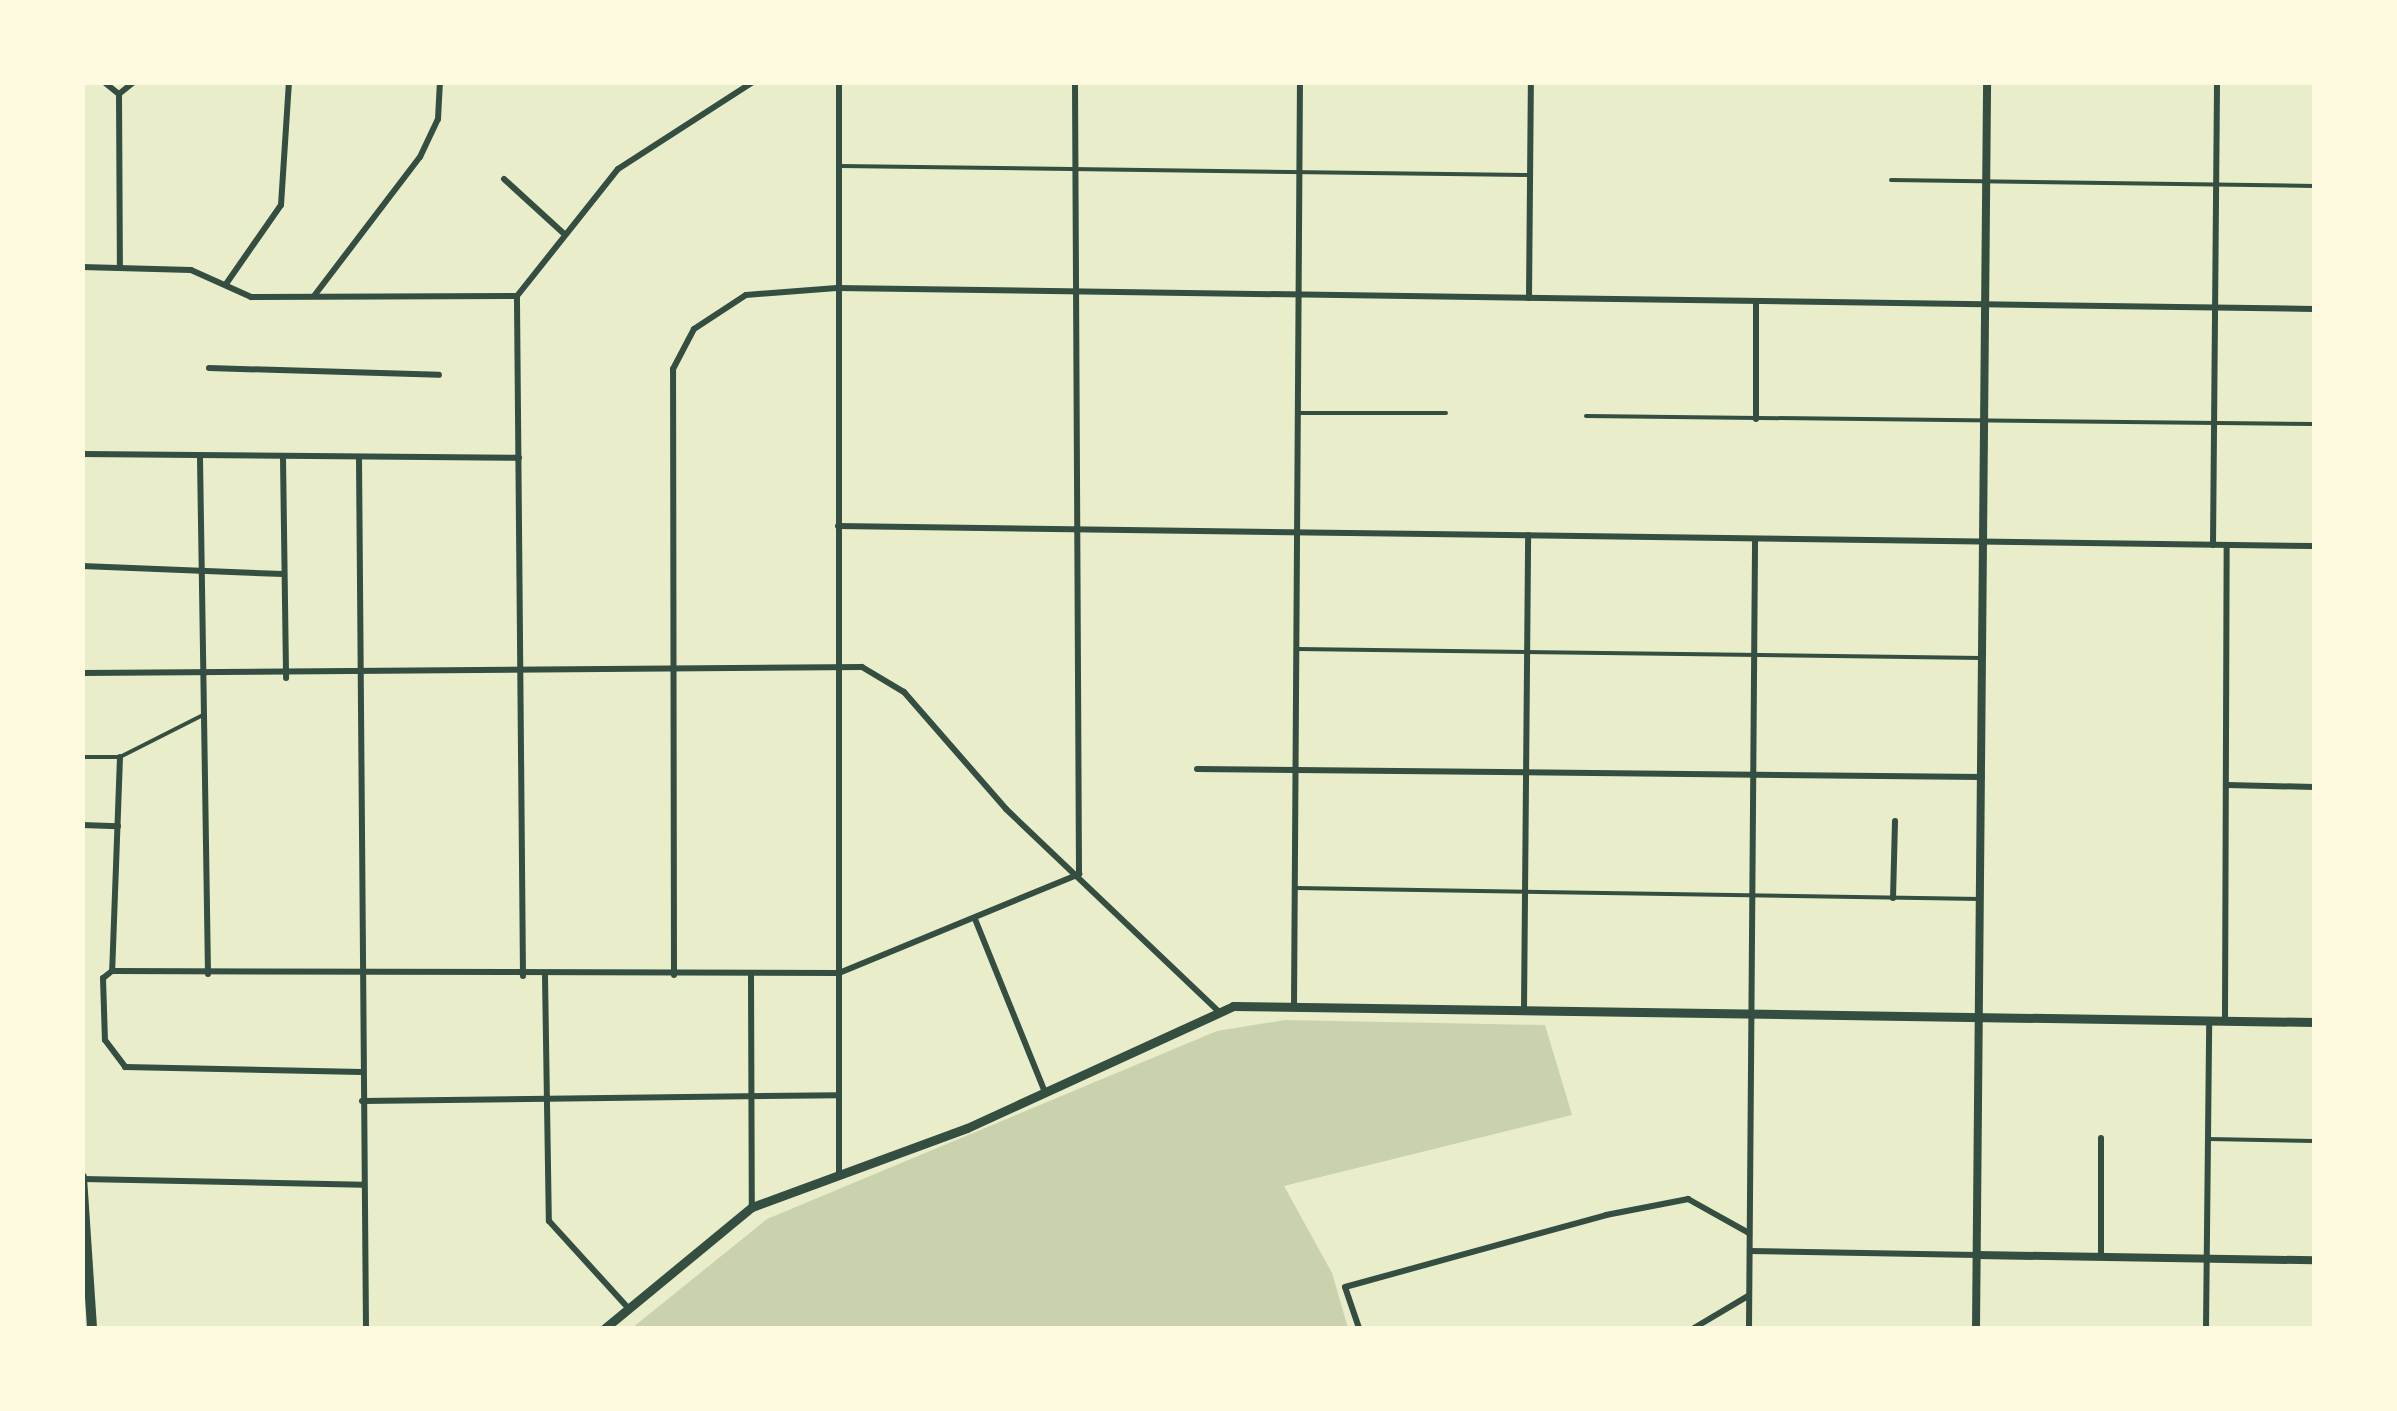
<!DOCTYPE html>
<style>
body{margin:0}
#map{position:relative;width:2397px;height:1411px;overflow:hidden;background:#e9edc9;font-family:"Noto Sans",sans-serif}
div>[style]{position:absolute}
.green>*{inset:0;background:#cad2ad}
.service>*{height:4px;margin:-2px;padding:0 2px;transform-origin:2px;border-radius:2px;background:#344e41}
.minor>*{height:6px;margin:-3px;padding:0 3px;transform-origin:3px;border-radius:3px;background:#344e41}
.tertiary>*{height:8px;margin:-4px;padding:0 4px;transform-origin:4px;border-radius:4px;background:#344e41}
.secondary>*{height:9px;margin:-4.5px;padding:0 4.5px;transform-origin:4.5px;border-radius:4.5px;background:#344e41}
.primary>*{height:10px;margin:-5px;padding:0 5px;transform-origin:5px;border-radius:5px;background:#344e41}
span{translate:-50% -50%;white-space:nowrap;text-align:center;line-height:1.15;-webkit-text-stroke:8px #fefae0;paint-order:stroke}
.frame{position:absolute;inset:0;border:85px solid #fefae0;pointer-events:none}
</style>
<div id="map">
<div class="green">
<div style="clip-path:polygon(1285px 1020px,1545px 1025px,1572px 1115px,1284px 1186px,1332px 1273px,1348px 1328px,632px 1328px,767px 1219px,1217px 1031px)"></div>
</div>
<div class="service">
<div style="left:840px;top:166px;width:690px;rotate:0.75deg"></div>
<div style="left:1891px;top:180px;width:423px;rotate:0.8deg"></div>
<div style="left:1298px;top:413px;width:148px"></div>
<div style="left:1586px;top:416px;width:728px;rotate:0.63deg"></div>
<div style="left:1297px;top:649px;width:685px;rotate:0.75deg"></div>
<div style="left:82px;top:757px;width:38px"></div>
<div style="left:120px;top:757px;width:93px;rotate:-26.8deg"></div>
<div style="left:1296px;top:888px;width:685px;rotate:0.92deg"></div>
<div style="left:2208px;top:1139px;width:106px;rotate:1.1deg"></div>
</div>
<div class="minor">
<div style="left:104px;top:82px;width:19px;rotate:39deg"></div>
<div style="left:839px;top:82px;width:1093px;rotate:90deg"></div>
<div style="left:119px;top:94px;width:174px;rotate:89.7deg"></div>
<div style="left:119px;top:94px;width:19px;rotate:-39deg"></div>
<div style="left:504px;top:179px;width:79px;rotate:42.4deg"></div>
<div style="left:82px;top:267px;width:109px;rotate:1.6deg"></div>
<div style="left:191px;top:270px;width:66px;rotate:24.2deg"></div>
<div style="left:251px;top:297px;width:266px;rotate:-0.2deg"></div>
<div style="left:226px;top:284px;width:96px;rotate:-55.2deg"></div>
<div style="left:281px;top:205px;width:123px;rotate:-86.3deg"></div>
<div style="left:314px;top:296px;width:175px;rotate:-52.7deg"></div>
<div style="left:420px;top:157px;width:42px;rotate:-64.7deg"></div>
<div style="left:438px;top:119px;width:37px;rotate:-87deg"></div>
<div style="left:1529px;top:298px;width:216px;rotate:-89.5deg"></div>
<div style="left:209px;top:368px;width:230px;rotate:1.7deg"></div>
<div style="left:1756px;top:419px;width:117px;rotate:-90deg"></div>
<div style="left:82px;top:454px;width:437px;rotate:0.5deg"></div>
<div style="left:200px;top:458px;width:516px;rotate:89.11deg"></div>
<div style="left:283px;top:458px;width:220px;rotate:89.2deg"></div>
<div style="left:359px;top:458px;width:870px;rotate:89.54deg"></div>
<div style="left:838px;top:526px;width:1476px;rotate:0.78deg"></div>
<div style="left:2213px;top:545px;width:463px;rotate:-89.5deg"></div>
<div style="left:82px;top:566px;width:201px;rotate:2.3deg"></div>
<div style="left:82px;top:673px;width:780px;rotate:-0.44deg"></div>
<div style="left:862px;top:667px;width:49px;rotate:30.8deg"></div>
<div style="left:904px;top:692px;width:155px;rotate:48.9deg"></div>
<div style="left:1006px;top:809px;width:291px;rotate:43.6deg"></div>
<div style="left:120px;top:757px;width:214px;rotate:92.1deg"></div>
<div style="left:112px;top:971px;width:11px;rotate:142deg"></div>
<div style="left:103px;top:978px;width:62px;rotate:88.2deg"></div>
<div style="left:105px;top:1040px;width:34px;rotate:53deg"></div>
<div style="left:125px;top:1067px;width:237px;rotate:1.2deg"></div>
<div style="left:1197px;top:769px;width:785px;rotate:0.58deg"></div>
<div style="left:2227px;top:785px;width:87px;rotate:1.3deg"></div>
<div style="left:82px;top:825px;width:36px;rotate:2deg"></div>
<div style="left:1893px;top:898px;width:77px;rotate:-88.5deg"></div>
<div style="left:975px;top:919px;width:187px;rotate:68deg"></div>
<div style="left:112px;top:971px;width:727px;rotate:0.16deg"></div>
<div style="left:839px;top:973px;width:260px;rotate:-22.4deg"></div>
<div style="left:1079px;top:874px;width:792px;rotate:-90.29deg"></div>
<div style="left:751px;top:974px;width:233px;rotate:89.8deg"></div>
<div style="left:674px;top:975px;width:606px;rotate:-90.09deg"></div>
<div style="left:673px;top:369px;width:45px;rotate:-62.3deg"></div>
<div style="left:694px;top:329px;width:62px;rotate:-33.2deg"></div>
<div style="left:746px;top:295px;width:91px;rotate:-4.4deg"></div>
<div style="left:837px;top:288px;width:1477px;rotate:0.81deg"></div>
<div style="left:523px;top:976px;width:680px;rotate:-90.51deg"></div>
<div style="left:517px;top:296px;width:162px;rotate:-51.5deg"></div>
<div style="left:618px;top:169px;width:161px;rotate:-32.8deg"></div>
<div style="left:545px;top:976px;width:245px;rotate:89.1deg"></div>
<div style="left:549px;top:1221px;width:119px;rotate:47.7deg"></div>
<div style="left:1294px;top:1006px;width:924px;rotate:-89.63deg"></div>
<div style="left:1524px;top:1010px;width:475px;rotate:-89.5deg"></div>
<div style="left:2225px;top:1021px;width:476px;rotate:-89.8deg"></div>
<div style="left:362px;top:1101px;width:477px;rotate:-0.7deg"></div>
<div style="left:2101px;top:1138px;width:119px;rotate:90deg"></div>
<div style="left:83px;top:1179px;width:280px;rotate:1.2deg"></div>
<div style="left:1750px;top:1251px;width:227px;rotate:1deg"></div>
<div style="left:1359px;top:1328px;width:43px;rotate:-108.9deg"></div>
<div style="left:1345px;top:1287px;width:271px;rotate:-15.4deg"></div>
<div style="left:1606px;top:1215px;width:84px;rotate:-11deg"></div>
<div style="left:1688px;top:1199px;width:70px;rotate:29.1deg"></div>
<div style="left:1694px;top:1328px;width:63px;rotate:-30.7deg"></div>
<div style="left:1749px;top:1328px;width:789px;rotate:-89.56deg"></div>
<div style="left:2206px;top:1328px;width:307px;rotate:-89.4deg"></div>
</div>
<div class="tertiary">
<div style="left:1977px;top:1255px;width:337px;rotate:0.9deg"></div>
<div style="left:1976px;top:1328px;width:1246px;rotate:-89.49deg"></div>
</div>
<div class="secondary">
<div style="left:605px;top:1328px;width:190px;rotate:-39.5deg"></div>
<div style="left:752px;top:1207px;width:229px;rotate:-20.2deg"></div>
<div style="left:967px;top:1128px;width:293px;rotate:-24.6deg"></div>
<div style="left:1233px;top:1006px;width:1081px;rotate:0.85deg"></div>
</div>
<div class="primary">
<div style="left:82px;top:1177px;width:151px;rotate:86.2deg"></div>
</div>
<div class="frame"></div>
</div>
